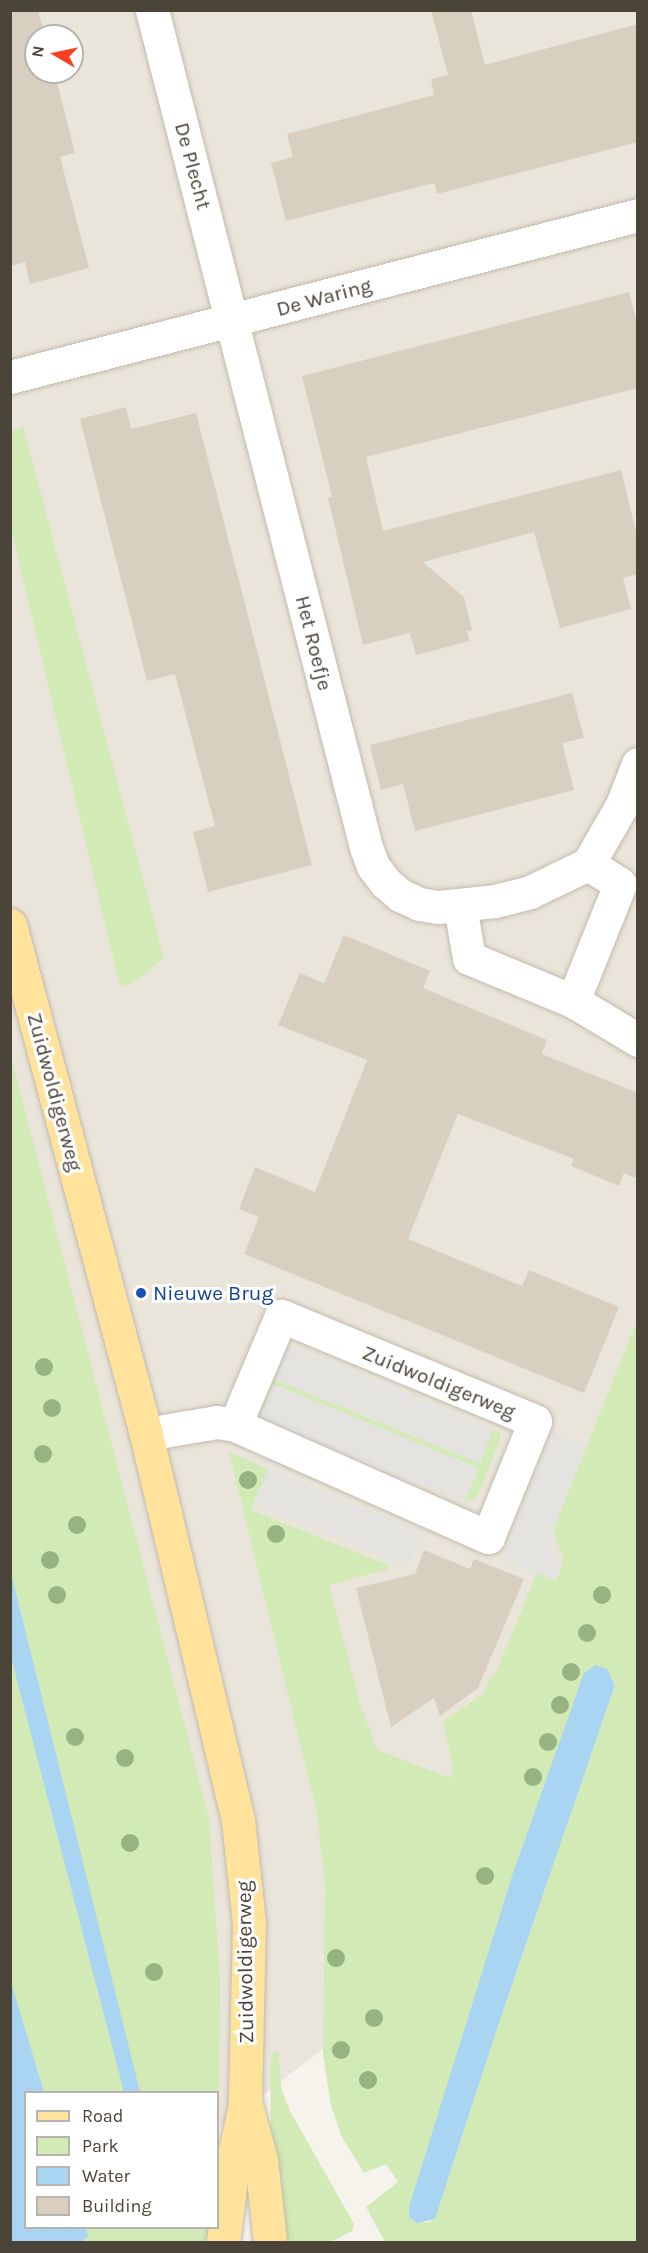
<!DOCTYPE html>
<style>
body{margin:0}
#map{position:relative;width:648px;height:2253px;overflow:hidden;background:#f6f3ec;font-family:Karla,sans-serif}
div>[style]{position:absolute}
.residential>*{inset:0;background:#eae5da}
.green>*{inset:0;background:#d2eab5}
.parking>*{inset:0;background:#e5e3e0}
.water>*{inset:0;background:#a9d4f2}
.building>*{inset:0;background:#d8cfc1}
.roads{filter:drop-shadow(0 0 2px #c2bbae) drop-shadow(0 0 2px #c2bbae)}
.minor>*{height:33px;margin:-16.5px;padding:0 16.5px;transform-origin:16.5px;border-radius:16.5px;background:#fff}
.major>*{height:33px;margin:-16.5px;padding:0 16.5px;transform-origin:16.5px;border-radius:16.5px;background:#ffe39c}
.trees>*{width:18px;height:18px;margin:-9px;border-radius:50%;background:#97b381}
.dots>*{width:16px;height:16px;translate:-50% -50%;box-sizing:border-box;border:3px solid #fff;border-radius:50%}
span{translate:-50% -50%;white-space:nowrap;text-align:center;line-height:1.15;-webkit-text-stroke:6px #fff;paint-order:stroke}
.street-label{font-size:21px;color:#4b4439}
.transit-label{font-size:21px;color:#164399}
.left{translate:0 -50%;text-align:left}
.frame{position:absolute;inset:0;border:12px solid #4b4439;pointer-events:none}
.legend{position:absolute;left:24px;top:2091px;width:195px;height:138px;box-sizing:border-box;background:#fff;border:2px solid #b7b4b0;margin:0;padding:8px 10px;list-style:none;font-size:18px;color:#4b4439}
.legend li{display:flex;align-items:center;gap:12px;height:30px}
.legend b{width:30px;border:2px solid #b7b4b0}
.north{position:absolute;left:24px;top:24px;width:60px;height:60px;box-sizing:border-box;background:#fff;border:2px solid #b7b4b0;border-radius:50%;rotate:279deg;font-size:16px;font-weight:700;line-height:24px;text-align:center;color:#4b4439}
.north::after{content:'';display:block;margin:auto;width:21px;height:27px;background:#fc3f1d;clip-path:polygon(50% 0,100% 100%,50% 72%,0 100%)}
</style>
<div id="map">
<div class="residential">
<div style="clip-path:polygon(evenodd,11px 11px,637px 11px,637px 1609px,510px 1907px,218px 2129px,218px 2092px,26px 2092px,26px 2228px,87px 2228px,11px 2242px,11px 11px,36px 36px,72px 36px,72px 72px,36px 72px,36px 36px)"></div>
</div>
<div class="green">
<div style="clip-path:polygon(23px 426px,164px 958px,133px 983px,120px 987px,11px 529px,11px 432px)"></div>
<div style="clip-path:polygon(10px 1053px,209px 1818px,220px 1982px,218px 2193px,218px 2092px,44px 2092px,11px 1982px)"></div>
<div style="clip-path:polygon(evenodd,637px 1321px,637px 2242px,385px 2242px,366px 2207px,398px 2182px,386px 2164px,364px 2173px,342px 2137px,331px 2106px,323px 2054px,325px 1887px,317px 1813px,229px 1452px,268px 1469px,251px 1510px,390px 1566px,388px 1569px,329px 1585px,360px 1703px,377px 1750px,450px 1778px,453px 1768px,443px 1721px,483px 1694px,491px 1676px,494px 1677px,537px 1573px,556px 1581px,564px 1560px,553px 1530px,637px 1321px,596px 1665px,607px 1669px,615px 1685px,498px 2026px,435px 2219px,426px 2223px,409px 2207px,596px 1665px)"></div>
<div style="clip-path:polygon(283px 1343px,288px 1345px,275px 1376px,276px 1380px,479px 1463px,493px 1429px,500px 1433px,500px 1440px,476px 1499px,464px 1502px,477px 1471px,272px 1384px,259px 1418px,254px 1415px)"></div>
<div style="clip-path:polygon(275px 2052px,279px 2054px,281px 2088px,290px 2111px,354px 2224px,352px 2231px,331px 2242px,284px 2242px,272px 2181px,270px 2069px,272px 2054px)"></div>
<div style="clip-path:polygon(86px 2228px,210px 2228px,207px 2242px,81px 2242px,88px 2236px)"></div>
</div>
<div class="parking">
<div style="clip-path:polygon(288px 1345px,493px 1429px,480px 1463px,276px 1380px,275px 1376px)"></div>
<div style="clip-path:polygon(273px 1384px,476px 1467px,478px 1471px,464px 1502px,259px 1418px)"></div>
<div style="clip-path:polygon(552px 1432px,586px 1445px,545px 1552px,564px 1560px,556px 1581px,503px 1559px)"></div>
<div style="clip-path:polygon(268px 1469px,420px 1531px,407px 1566px,254px 1503px)"></div>
</div>
<div class="water">
<div style="clip-path:polygon(11px 1573px,140px 2092px,124px 2092px,11px 1657px)"></div>
<div style="clip-path:polygon(596px 1665px,607px 1669px,615px 1685px,498px 2026px,435px 2219px,417px 2223px,409px 2217px,409px 2207px,513px 1873px,584px 1673px)"></div>
<div style="clip-path:polygon(11px 1982px,44px 2092px,26px 2092px,26px 2228px,86px 2228px,89px 2236px,81px 2242px,11px 2242px)"></div>
</div>
<div class="building">
<div style="clip-path:polygon(10px 10px,38px 10px,45px 36px,36px 36px,36px 72px,54px 72px,66px 117px,75px 153px,60px 157px,89px 268px,30px 284px,25px 262px,10px 266px)"></div>
<div style="clip-path:polygon(431px 10px,471px 10px,485px 65px,638px 24px,638px 142px,437px 194px,434px 183px,286px 221px,271px 163px,293px 157px,287px 134px,434px 95px,431px 79px,448px 75px)"></div>
<div style="clip-path:polygon(629px 292px,638px 327px,638px 388px,366px 457px,383px 531px,621px 470px,638px 540px,638px 574px,623px 578px,631px 609px,560px 628px,534px 532px,423px 562px,464px 597px,472px 630px,467px 631px,470px 641px,416px 655px,410px 633px,363px 645px,328px 498px,332px 497px,302px 376px)"></div>
<div style="clip-path:polygon(126px 407px,131px 429px,196px 413px,312px 865px,208px 892px,193px 832px,215px 826px,175px 674px,147px 681px,80px 419px)"></div>
<div style="clip-path:polygon(572px 693px,584px 738px,562px 743px,574px 790px,415px 831px,403px 784px,381px 790px,370px 745px)"></div>
<div style="clip-path:polygon(344px 935px,430px 971px,423px 988px,547px 1040px,542px 1054px,638px 1093px,638px 1179px,624px 1173px,619px 1186px,571px 1166px,574px 1159px,458px 1114px,408px 1239px,522px 1286px,529px 1270px,619px 1307px,584px 1393px,244px 1254px,259px 1217px,239px 1209px,255px 1167px,315px 1192px,367px 1060px,278px 1025px,300px 973px,324px 983px)"></div>
<div style="clip-path:polygon(424px 1550px,470px 1569px,474px 1559px,524px 1579px,478px 1688px,440px 1716px,434px 1698px,391px 1727px,356px 1588px,415px 1574px)"></div>
</div>
<div class="roads">
<div class="minor">
<div style="left:152px;top:10px;width:864px;rotate:75.66deg"></div>
<div style="left:366px;top:847px;width:20px;rotate:70deg"></div>
<div style="left:373px;top:866px;width:20px;rotate:53deg"></div>
<div style="left:385px;top:882px;width:20px;rotate:41deg"></div>
<div style="left:400px;top:895px;width:21px;rotate:25deg"></div>
<div style="left:419px;top:904px;width:19px;rotate:9deg"></div>
<div style="left:438px;top:907px;width:57px;rotate:-6deg"></div>
<div style="left:495px;top:901px;width:36px;rotate:-14deg"></div>
<div style="left:530px;top:892px;width:64px;rotate:-25.8deg"></div>
<div style="left:588px;top:864px;width:68px;rotate:-60deg"></div>
<div style="left:622px;top:805px;width:44px;rotate:-68.7deg"></div>
<div style="left:10px;top:377px;width:649px;rotate:-14.46deg"></div>
<div style="left:460px;top:906px;width:53px;rotate:80.2deg"></div>
<div style="left:469px;top:958px;width:113px;rotate:22.5deg"></div>
<div style="left:573px;top:1001px;width:76px;rotate:31deg"></div>
<div style="left:573px;top:1001px;width:126px;rotate:-68.1deg"></div>
<div style="left:620px;top:884px;width:38px;rotate:-148deg"></div>
<div style="left:146px;top:1434px;width:72px;rotate:-9.6deg"></div>
<div style="left:217px;top:1422px;width:18px;rotate:9deg"></div>
<div style="left:235px;top:1425px;width:277px;rotate:23.9deg"></div>
<div style="left:488px;top:1537px;width:125px;rotate:-67.9deg"></div>
<div style="left:535px;top:1421px;width:275px;rotate:-157.5deg"></div>
<div style="left:281px;top:1316px;width:118px;rotate:112.9deg"></div>
</div>
<div class="major">
<div style="left:10px;top:925px;width:527px;rotate:75.04deg"></div>
<div style="left:146px;top:1434px;width:397px;rotate:76.6deg"></div>
<div style="left:238px;top:1820px;width:104px;rotate:83.9deg"></div>
<div style="left:249px;top:1923px;width:182px;rotate:91.3deg"></div>
<div style="left:245px;top:2105px;width:52px;rotate:102.2deg"></div>
<div style="left:234px;top:2156px;width:87px;rotate:97.3deg"></div>
<div style="left:247px;top:2109px;width:53px;rotate:74.6deg"></div>
<div style="left:261px;top:2160px;width:82px;rotate:83.7deg"></div>
</div>
</div>
<div class="trees">
<div style="left:44px;top:1367px"></div>
<div style="left:52px;top:1408px"></div>
<div style="left:43px;top:1454px"></div>
<div style="left:248px;top:1480px"></div>
<div style="left:77px;top:1525px"></div>
<div style="left:276px;top:1534px"></div>
<div style="left:50px;top:1560px"></div>
<div style="left:57px;top:1595px"></div>
<div style="left:602px;top:1595px"></div>
<div style="left:587px;top:1633px"></div>
<div style="left:571px;top:1672px"></div>
<div style="left:560px;top:1705px"></div>
<div style="left:75px;top:1737px"></div>
<div style="left:548px;top:1742px"></div>
<div style="left:125px;top:1758px"></div>
<div style="left:533px;top:1777px"></div>
<div style="left:130px;top:1843px"></div>
<div style="left:485px;top:1876px"></div>
<div style="left:336px;top:1958px"></div>
<div style="left:154px;top:1972px"></div>
<div style="left:374px;top:2018px"></div>
<div style="left:341px;top:2050px"></div>
<div style="left:368px;top:2080px"></div>
</div>
<div class="dots">
<div style="left:141px;top:1293px;background:#1a4fb4"></div>
</div>
<div class="street-label">
<span style="left:193px;top:166px;rotate:75deg">De Plecht</span>
<span style="left:324px;top:297px;rotate:-15deg">De Waring</span>
<span style="left:314px;top:643px;rotate:76deg">Het Roefje</span>
<span style="left:55px;top:1092px;rotate:75deg">Zuidwoldigerweg</span>
<span style="left:439px;top:1382px;rotate:22deg">Zuidwoldigerweg</span>
<span style="left:245px;top:1962px;rotate:-91deg">Zuidwoldigerweg</span>
</div>
<div class="transit-label">
<span class="left" style="left:153px;top:1293px">Nieuwe Brug</span>
</div>
<div class="frame"></div>
<ul class="legend">
<li><b style="height:8px;background:#ffe39c"></b>Road</li>
<li><b style="height:16px;background:#d2eab5"></b>Park</li>
<li><b style="height:16px;background:#a9d4f2"></b>Water</li>
<li><b style="height:16px;background:#d8cfc1"></b>Building</li>
</ul>
<div class="north">N</div>
</div>
